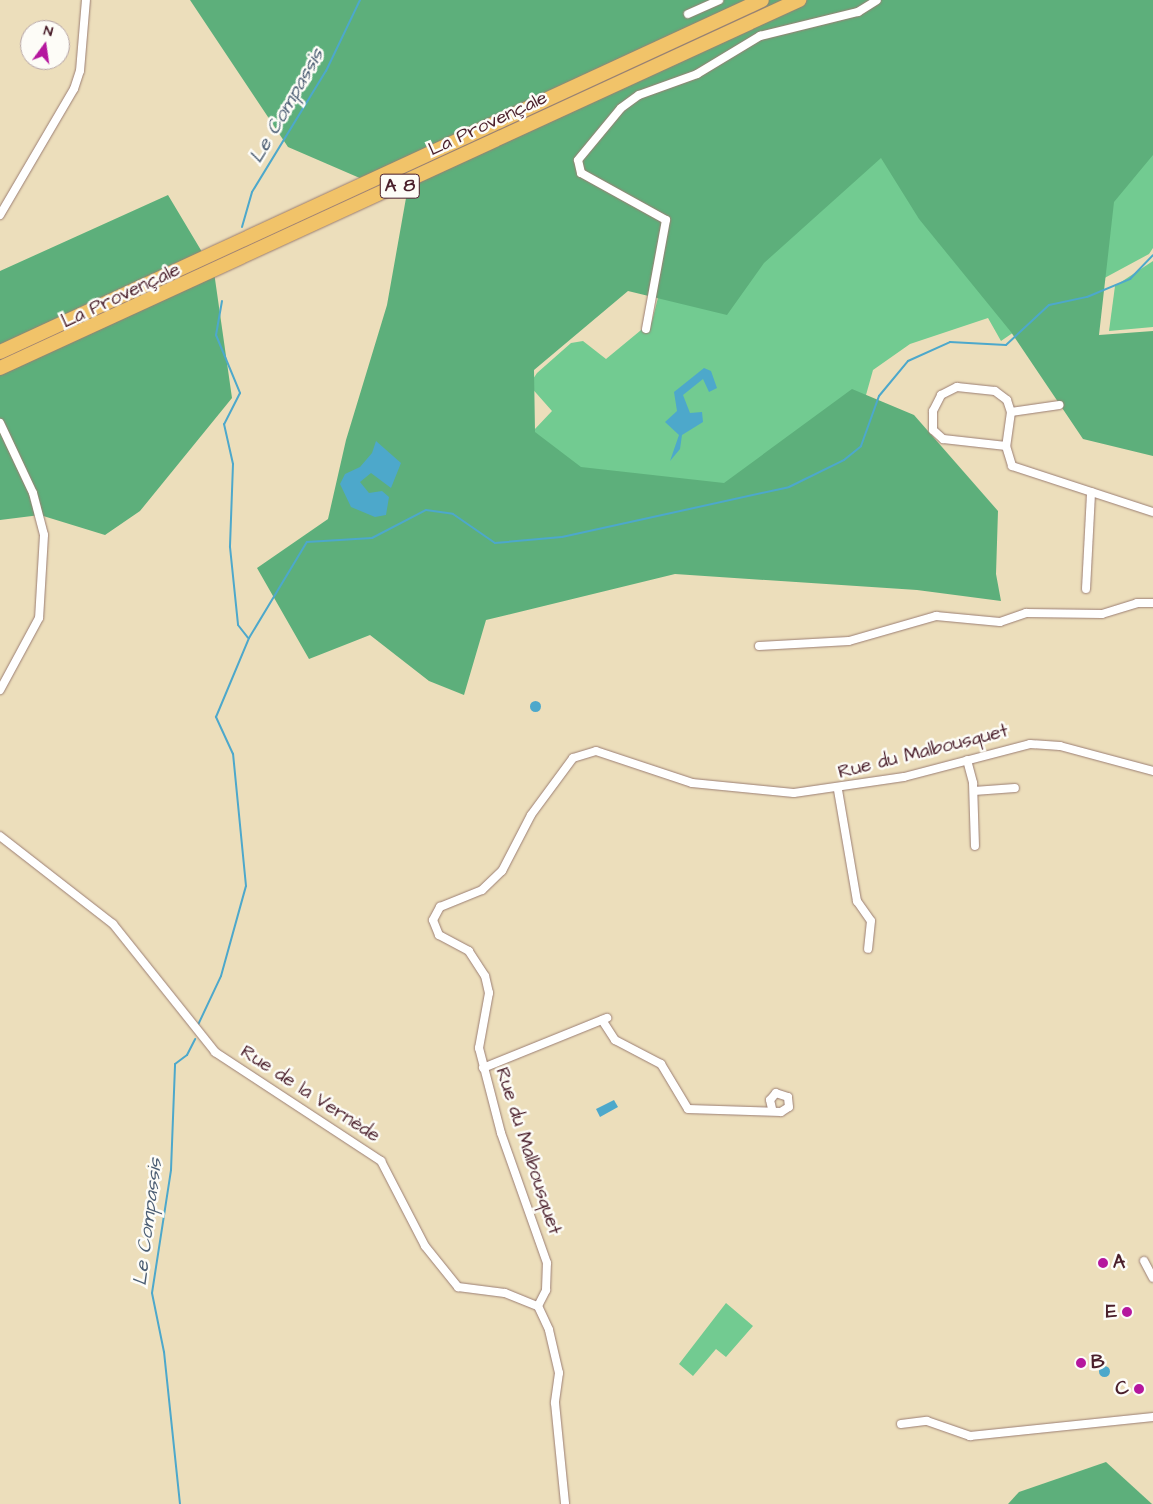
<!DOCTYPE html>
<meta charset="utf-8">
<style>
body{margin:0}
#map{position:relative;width:1153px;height:1504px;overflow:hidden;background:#ecdebb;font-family:"Architects Daughter",sans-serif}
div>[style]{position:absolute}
.green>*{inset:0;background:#72cb91}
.forest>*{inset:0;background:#5daf7b}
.water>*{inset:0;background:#4da8cb}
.round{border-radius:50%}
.stream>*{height:2px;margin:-1px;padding:0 1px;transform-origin:1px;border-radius:1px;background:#4da8cb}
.roads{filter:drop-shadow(0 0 1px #9b7e73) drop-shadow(0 0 1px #9b7e73)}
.minor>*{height:8px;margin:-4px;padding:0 4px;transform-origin:4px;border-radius:4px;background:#fff}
.motorway>*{height:14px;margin:-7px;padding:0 7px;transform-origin:7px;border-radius:7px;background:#f1c369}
.dots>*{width:14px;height:14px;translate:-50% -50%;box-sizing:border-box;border:2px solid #fdfcf7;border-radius:50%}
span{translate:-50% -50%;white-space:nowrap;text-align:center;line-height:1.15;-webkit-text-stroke:5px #fdfcf7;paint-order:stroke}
.shield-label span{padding:1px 4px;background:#fdfcf7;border:1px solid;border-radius:4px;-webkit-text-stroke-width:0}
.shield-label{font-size:18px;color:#4a1f2b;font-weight:700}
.street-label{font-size:19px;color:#4a1f2b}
.poi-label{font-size:19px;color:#4a1f2b;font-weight:700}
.left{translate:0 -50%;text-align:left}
.right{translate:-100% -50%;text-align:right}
.water-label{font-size:20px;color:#4b5d73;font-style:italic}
.north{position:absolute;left:20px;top:20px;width:50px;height:50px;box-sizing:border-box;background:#fdfcf7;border:1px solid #b5a4a5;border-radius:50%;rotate:14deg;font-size:14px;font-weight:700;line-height:20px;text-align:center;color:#4a1f2b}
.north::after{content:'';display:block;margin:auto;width:18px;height:22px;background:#b5179e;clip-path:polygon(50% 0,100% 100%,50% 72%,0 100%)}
</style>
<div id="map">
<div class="green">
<div style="clip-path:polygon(1153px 0,1153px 248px,1149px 254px,1047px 309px,1001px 341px,988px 318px,910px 344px,873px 370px,852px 445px,586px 529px,517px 448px,552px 411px,529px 385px,537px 373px,571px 343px,583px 341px,606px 359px,652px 321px,677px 224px)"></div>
<div style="clip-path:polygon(1153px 261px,1153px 327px,1109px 331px,1115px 286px)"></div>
<div style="clip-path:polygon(726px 1303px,753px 1326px,726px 1357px,716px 1349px,693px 1376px,679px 1364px)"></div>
</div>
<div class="forest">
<div style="clip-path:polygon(190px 0,1153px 0,1153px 155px,1114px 202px,1099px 335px,1153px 331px,1153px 456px,1083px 439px,1011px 332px,919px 219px,881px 158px,764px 263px,727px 315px,628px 291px,534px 370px,535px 432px,581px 467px,724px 483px,852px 389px,914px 415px,998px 511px,996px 574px,1001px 601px,917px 590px,675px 574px,486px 620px,464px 695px,429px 681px,370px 635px,309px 659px,257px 568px,328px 519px,346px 440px,387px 305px,406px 198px,288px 147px)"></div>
<div style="clip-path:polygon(168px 195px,214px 272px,232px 398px,140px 511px,105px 535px,40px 515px,0 520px,0 271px)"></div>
<div style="clip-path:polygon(1106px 1462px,1152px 1504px,1008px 1504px,1019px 1492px)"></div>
</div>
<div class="water">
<div style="clip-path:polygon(704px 368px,711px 371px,717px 388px,709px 392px,703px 379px,683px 395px,690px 413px,702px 412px,703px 422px,682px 435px,680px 449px,670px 461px,679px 435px,665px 422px,677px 411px,674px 392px)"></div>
<div style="clip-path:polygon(376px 441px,401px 463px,391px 488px,371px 473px,360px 482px,369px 493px,382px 491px,389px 497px,386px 515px,375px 517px,351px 507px,340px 484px,345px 474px,360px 467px,372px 453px)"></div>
<div class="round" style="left:529.5px;top:700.5px;width:11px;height:11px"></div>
<div style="clip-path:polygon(614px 1100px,618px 1107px,600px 1117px,596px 1109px)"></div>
<div class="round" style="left:1098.5px;top:1365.5px;width:11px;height:11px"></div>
</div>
<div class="stream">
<div style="left:242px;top:227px;width:36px;rotate:-74deg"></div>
<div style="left:252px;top:192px;width:142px;rotate:-58.6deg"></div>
<div style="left:326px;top:71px;width:79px;rotate:-64.4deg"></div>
<div style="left:222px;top:301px;width:35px;rotate:100deg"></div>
<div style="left:216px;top:335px;width:63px;rotate:67.5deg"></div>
<div style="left:240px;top:393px;width:35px;rotate:117deg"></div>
<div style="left:224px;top:424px;width:41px;rotate:77.3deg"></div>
<div style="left:233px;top:464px;width:83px;rotate:92.1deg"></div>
<div style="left:230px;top:547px;width:78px;rotate:84.1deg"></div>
<div style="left:238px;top:625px;width:16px;rotate:52deg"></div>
<div style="left:197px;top:1027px;width:56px;rotate:-64.8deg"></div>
<div style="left:221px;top:976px;width:93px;rotate:-74.5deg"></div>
<div style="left:246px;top:886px;width:133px;rotate:-95.6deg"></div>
<div style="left:233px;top:754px;width:41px;rotate:-114.7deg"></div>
<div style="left:216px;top:717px;width:86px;rotate:-67.3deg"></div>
<div style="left:249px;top:638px;width:112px;rotate:-58.9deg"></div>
<div style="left:307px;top:542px;width:65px;rotate:-3.5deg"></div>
<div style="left:372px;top:538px;width:61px;rotate:-27.4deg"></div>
<div style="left:426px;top:510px;width:27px;rotate:8deg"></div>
<div style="left:453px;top:514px;width:51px;rotate:34.6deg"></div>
<div style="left:495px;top:543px;width:67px;rotate:-5.1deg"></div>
<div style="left:562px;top:537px;width:232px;rotate:-12.4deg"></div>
<div style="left:789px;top:487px;width:61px;rotate:-26.1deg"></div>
<div style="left:844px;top:460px;width:22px;rotate:-39deg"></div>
<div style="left:861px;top:446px;width:53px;rotate:-70.2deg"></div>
<div style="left:879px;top:396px;width:45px;rotate:-50.4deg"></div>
<div style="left:908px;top:361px;width:46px;rotate:-24.3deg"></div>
<div style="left:950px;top:342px;width:56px;rotate:3.1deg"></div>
<div style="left:1006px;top:345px;width:59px;rotate:-42.9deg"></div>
<div style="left:1049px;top:305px;width:39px;rotate:-12deg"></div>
<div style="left:1087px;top:297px;width:47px;rotate:-22.7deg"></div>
<div style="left:1130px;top:279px;width:33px;rotate:-46deg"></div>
<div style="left:180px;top:1504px;width:153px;rotate:-96deg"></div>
<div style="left:164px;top:1352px;width:60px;rotate:-101.5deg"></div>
<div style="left:152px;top:1293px;width:124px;rotate:-81.2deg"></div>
<div style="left:171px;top:1170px;width:106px;rotate:-87.8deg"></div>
<div style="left:175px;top:1064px;width:15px;rotate:-37deg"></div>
<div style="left:187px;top:1055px;width:18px;rotate:-63deg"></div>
</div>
<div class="roads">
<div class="minor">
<div style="left:688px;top:14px;width:34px;rotate:-24deg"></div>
<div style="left:0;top:215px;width:146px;rotate:-59.6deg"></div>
<div style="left:74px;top:89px;width:19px;rotate:-72deg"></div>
<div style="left:80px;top:71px;width:71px;rotate:-85.2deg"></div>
<div style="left:646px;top:329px;width:111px;rotate:-79.6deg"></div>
<div style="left:666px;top:220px;width:97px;rotate:-151.1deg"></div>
<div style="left:581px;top:173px;width:13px;rotate:-103deg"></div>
<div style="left:578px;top:160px;width:67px;rotate:-50.4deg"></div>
<div style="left:621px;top:108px;width:22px;rotate:-36deg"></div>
<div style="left:639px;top:95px;width:62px;rotate:-19.9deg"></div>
<div style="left:697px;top:74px;width:74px;rotate:-31.1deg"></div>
<div style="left:760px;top:36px;width:101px;rotate:-13.8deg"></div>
<div style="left:858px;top:12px;width:22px;rotate:-32deg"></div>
<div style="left:1011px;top:412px;width:49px;rotate:-8.3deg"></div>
<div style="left:0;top:423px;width:77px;rotate:64.8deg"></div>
<div style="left:33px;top:493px;width:43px;rotate:75.3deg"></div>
<div style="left:44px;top:535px;width:83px;rotate:93.4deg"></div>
<div style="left:39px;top:618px;width:82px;rotate:118.4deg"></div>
<div style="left:1006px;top:446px;width:63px;rotate:-173.7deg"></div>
<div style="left:943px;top:439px;width:13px;rotate:-138deg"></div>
<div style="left:933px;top:430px;width:19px;rotate:-90deg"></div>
<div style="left:933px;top:411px;width:18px;rotate:-63deg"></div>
<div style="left:941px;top:395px;width:18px;rotate:-27deg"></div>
<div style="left:957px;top:387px;width:38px;rotate:6deg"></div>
<div style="left:995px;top:391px;width:15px;rotate:37deg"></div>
<div style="left:1007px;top:400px;width:13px;rotate:72deg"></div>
<div style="left:1011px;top:412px;width:34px;rotate:98deg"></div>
<div style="left:1006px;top:446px;width:21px;rotate:73deg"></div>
<div style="left:1012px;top:466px;width:148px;rotate:18.1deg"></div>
<div style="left:1086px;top:589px;width:97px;rotate:-87deg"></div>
<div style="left:759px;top:646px;width:90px;rotate:-3.2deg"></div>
<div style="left:849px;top:641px;width:91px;rotate:-16deg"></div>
<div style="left:936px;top:616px;width:64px;rotate:5.4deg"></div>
<div style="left:1000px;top:622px;width:28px;rotate:-19deg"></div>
<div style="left:1026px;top:613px;width:76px;rotate:0.8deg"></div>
<div style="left:1102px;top:614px;width:37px;rotate:-17deg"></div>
<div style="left:1137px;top:603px;width:16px"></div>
<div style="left:967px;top:760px;width:24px;rotate:75deg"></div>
<div style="left:973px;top:783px;width:63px;rotate:88.2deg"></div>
<div style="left:838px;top:790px;width:113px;rotate:80.3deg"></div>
<div style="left:857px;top:901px;width:24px;rotate:55deg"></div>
<div style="left:871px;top:921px;width:28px;rotate:96deg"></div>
<div style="left:974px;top:791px;width:41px;rotate:-4.2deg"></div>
<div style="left:0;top:836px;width:143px;rotate:37.9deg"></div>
<div style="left:113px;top:924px;width:164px;rotate:51.4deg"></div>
<div style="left:215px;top:1052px;width:199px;rotate:33.3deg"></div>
<div style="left:381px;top:1161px;width:96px;rotate:62.6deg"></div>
<div style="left:425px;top:1246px;width:53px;rotate:51.2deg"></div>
<div style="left:458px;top:1287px;width:47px;rotate:7.3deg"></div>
<div style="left:505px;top:1293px;width:35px;rotate:22deg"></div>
<div style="left:538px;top:1306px;width:26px;rotate:65deg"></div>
<div style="left:549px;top:1330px;width:44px;rotate:76.9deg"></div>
<div style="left:559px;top:1373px;width:30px;rotate:98deg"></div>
<div style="left:555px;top:1403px;width:101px;rotate:84.3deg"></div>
<div style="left:602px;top:1020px;width:24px;rotate:57deg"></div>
<div style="left:615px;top:1040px;width:52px;rotate:27.6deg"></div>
<div style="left:661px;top:1064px;width:52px;rotate:59deg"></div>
<div style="left:688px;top:1109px;width:93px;rotate:1.8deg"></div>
<div style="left:781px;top:1112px;width:9px;rotate:-32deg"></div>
<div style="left:789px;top:1107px;width:10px;rotate:-96deg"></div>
<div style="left:788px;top:1097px;width:13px;rotate:-162deg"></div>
<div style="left:776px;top:1093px;width:9px;rotate:131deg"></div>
<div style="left:770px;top:1100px;width:9px;rotate:77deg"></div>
<div style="left:483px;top:1068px;width:134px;rotate:-22deg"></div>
<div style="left:1144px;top:1261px;width:19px;rotate:62deg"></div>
<div style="left:538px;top:1306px;width:18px;rotate:-63deg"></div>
<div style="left:546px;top:1290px;width:27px;rotate:-88deg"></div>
<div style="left:547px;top:1263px;width:138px;rotate:-109.5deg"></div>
<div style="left:501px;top:1133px;width:88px;rotate:-104.5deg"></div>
<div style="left:479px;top:1048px;width:56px;rotate:-79.7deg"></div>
<div style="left:489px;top:993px;width:17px;rotate:-103deg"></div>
<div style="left:485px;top:976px;width:30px;rotate:-123deg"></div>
<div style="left:469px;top:951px;width:34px;rotate:-152deg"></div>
<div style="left:439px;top:935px;width:16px;rotate:-112deg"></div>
<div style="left:433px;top:920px;width:15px;rotate:-62deg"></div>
<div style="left:440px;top:907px;width:45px;rotate:-22deg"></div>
<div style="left:482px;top:890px;width:28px;rotate:-44deg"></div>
<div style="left:502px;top:871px;width:63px;rotate:-62.6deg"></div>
<div style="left:531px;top:815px;width:71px;rotate:-53.6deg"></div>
<div style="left:573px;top:758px;width:24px;rotate:-17deg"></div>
<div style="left:596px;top:751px;width:101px;rotate:18.4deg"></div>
<div style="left:692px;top:783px;width:102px;rotate:5.6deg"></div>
<div style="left:794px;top:793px;width:111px;rotate:-8.3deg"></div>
<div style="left:904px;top:777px;width:130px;rotate:-14.7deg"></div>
<div style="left:1030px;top:744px;width:30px;rotate:4deg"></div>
<div style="left:1060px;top:746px;width:96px;rotate:15deg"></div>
<div style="left:901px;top:1424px;width:26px;rotate:-7deg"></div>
<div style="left:927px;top:1421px;width:46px;rotate:19.2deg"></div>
<div style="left:970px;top:1436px;width:184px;rotate:-5.9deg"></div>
</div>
<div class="motorway">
<div style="left:0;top:352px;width:839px;rotate:-24.79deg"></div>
<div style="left:0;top:368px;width:880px;rotate:-24.73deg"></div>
</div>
</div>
<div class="dots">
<div style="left:1103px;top:1263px;background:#b5179e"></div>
<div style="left:1127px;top:1312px;background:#b5179e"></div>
<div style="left:1081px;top:1363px;background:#b5179e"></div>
<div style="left:1139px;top:1389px;background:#b5179e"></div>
</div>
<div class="shield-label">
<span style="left:400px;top:186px">A 8</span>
</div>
<div class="street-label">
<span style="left:488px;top:124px;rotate:-25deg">La Provençale</span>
<span style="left:121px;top:296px;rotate:-25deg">La Provençale</span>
<span style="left:923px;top:752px;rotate:-14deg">Rue du Malbousquet</span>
<span style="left:310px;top:1094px;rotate:33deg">Rue de la Vernède</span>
<span style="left:528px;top:1151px;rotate:72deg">Rue du Malbousquet</span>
</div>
<div class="poi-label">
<span class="left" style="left:1113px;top:1263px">A</span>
<span class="right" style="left:1117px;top:1312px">E</span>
<span class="left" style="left:1091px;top:1363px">B</span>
<span class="right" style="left:1129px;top:1389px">C</span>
</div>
<div class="water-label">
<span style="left:287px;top:106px;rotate:-60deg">Le Compassis</span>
<span style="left:148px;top:1222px;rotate:-83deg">Le Compassis</span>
</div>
<div class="north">N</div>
</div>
